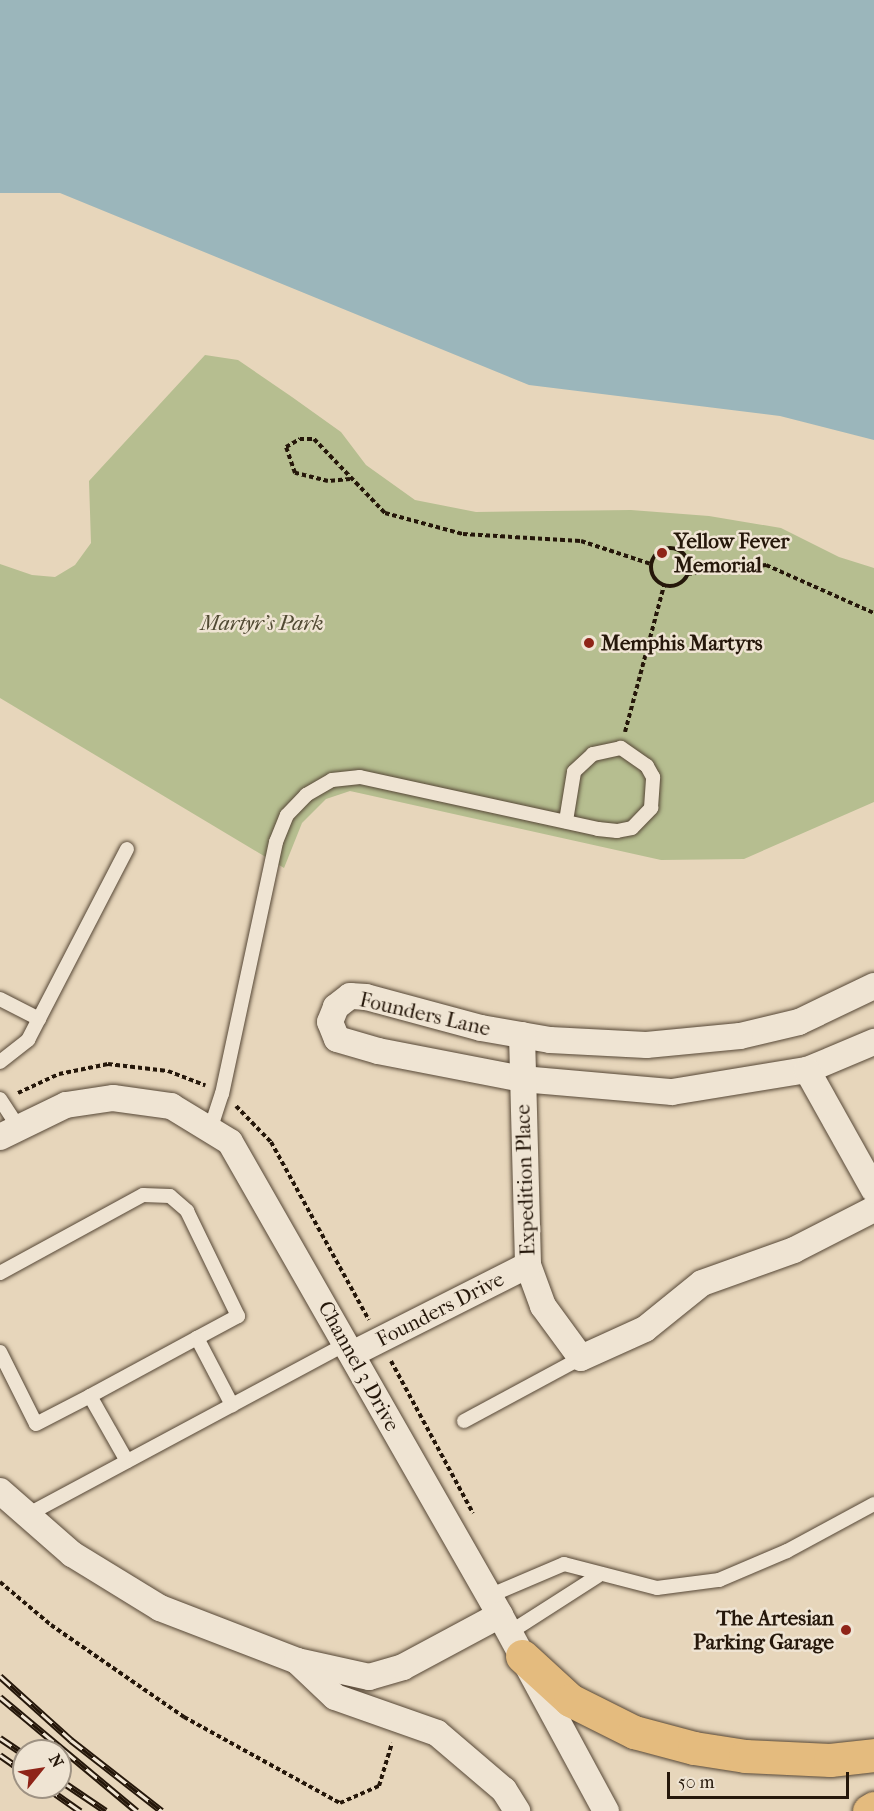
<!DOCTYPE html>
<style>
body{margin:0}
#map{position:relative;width:874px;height:1811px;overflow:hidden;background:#e7d6bb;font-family:"IM FELL French Canon",serif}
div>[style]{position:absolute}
.green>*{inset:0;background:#b6be90}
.water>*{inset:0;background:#9bb6bb}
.path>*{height:4px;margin-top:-2px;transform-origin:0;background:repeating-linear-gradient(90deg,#25170a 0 4.5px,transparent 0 7.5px)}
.path>.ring{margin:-2px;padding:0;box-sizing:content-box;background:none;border:4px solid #25170a;border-radius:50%}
.roads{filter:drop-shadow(0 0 2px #564736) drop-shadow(0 0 2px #564736)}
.lane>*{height:14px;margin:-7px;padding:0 7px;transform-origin:7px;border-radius:7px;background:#efe4d3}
.street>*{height:26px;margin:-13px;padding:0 13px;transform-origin:13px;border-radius:13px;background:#efe4d3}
.primary>*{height:33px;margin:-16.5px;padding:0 16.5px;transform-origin:16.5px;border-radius:16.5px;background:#e4bb7e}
.rail>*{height:7px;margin-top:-3.5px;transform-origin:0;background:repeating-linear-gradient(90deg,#efe4d3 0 14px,#25170a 0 28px);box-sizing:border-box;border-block:2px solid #25170a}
.dots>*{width:16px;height:16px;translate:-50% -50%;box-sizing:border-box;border:3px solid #efe4d3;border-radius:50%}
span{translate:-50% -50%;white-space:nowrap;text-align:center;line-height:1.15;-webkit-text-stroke:5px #efe4d3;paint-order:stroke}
.poi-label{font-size:21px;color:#25170a;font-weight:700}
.left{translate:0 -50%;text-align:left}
.right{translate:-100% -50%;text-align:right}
.park-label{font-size:21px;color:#504932;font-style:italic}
.street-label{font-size:21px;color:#25170a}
.north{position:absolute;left:12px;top:1739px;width:60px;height:60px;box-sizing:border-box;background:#efe4d3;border:2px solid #9e9283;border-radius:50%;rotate:60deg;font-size:16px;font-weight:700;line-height:24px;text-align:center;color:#25170a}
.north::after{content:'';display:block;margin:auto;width:21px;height:27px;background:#8f2418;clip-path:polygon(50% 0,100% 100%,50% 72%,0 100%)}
.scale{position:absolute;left:667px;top:1772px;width:182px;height:27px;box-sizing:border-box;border:3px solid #25170a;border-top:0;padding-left:8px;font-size:18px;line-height:21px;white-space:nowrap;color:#25170a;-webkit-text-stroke:4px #efe4d3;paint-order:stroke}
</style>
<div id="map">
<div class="green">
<div style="clip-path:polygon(205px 355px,238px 360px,292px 397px,341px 432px,366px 465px,415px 500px,476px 512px,631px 510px,709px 516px,781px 528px,839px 557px,874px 568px,874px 802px,744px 859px,661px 860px,350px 791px,326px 799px,302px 823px,284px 868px,0 698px,0 564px,32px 575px,55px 577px,75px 565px,91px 543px,89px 481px)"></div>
</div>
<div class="water">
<div style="clip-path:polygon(0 0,874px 0,874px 440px,780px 416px,529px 385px,60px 193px,0 193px)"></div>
</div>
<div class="path">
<div style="left:350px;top:479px;width:22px;rotate:175deg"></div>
<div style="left:328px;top:481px;width:34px;rotate:-166deg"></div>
<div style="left:295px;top:473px;width:28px;rotate:-109deg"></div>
<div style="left:286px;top:447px;width:16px;rotate:-30deg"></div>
<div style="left:300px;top:439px;width:14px"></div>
<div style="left:314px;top:439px;width:103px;rotate:46.2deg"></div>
<div style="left:385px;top:513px;width:81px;rotate:15.1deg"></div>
<div style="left:463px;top:534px;width:118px;rotate:3.4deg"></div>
<div style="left:581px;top:541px;width:74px;rotate:18.2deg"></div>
<div class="ring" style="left:651px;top:548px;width:34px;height:34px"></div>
<div style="left:687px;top:574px;width:80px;rotate:-6.5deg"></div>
<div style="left:766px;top:565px;width:118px;rotate:24deg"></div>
<div style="left:625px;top:732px;width:152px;rotate:-75.1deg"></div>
<div style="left:18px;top:1093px;width:45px;rotate:-24.9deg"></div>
<div style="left:59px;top:1074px;width:50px;rotate:-11.5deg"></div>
<div style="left:108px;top:1064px;width:60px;rotate:6.7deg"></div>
<div style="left:168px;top:1071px;width:40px;rotate:21deg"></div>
<div style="left:236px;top:1106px;width:50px;rotate:45.8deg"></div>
<div style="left:271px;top:1142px;width:203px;rotate:61.2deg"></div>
<div style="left:391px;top:1361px;width:173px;rotate:61.7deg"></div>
<div style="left:0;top:1582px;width:67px;rotate:40.1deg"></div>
<div style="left:51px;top:1625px;width:162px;rotate:34.7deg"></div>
<div style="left:184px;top:1717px;width:178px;rotate:28.9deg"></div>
<div style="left:340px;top:1803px;width:43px;rotate:-23.6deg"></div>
<div style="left:379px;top:1786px;width:45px;rotate:-73.2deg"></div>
</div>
<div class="roads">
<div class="lane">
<div style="left:0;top:999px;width:44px;rotate:27.1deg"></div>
<div style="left:0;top:1062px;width:36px;rotate:-38deg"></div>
<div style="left:28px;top:1040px;width:215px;rotate:-62.6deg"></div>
<div style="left:0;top:1099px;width:35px;rotate:57deg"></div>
<div style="left:211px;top:1127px;width:35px;rotate:-72deg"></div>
<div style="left:222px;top:1094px;width:258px;rotate:-77.9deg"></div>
<div style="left:276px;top:842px;width:29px;rotate:-68deg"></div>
<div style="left:287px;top:815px;width:28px;rotate:-46deg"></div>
<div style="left:306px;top:795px;width:30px;rotate:-30deg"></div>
<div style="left:332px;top:780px;width:28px;rotate:-6deg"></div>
<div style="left:360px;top:777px;width:244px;rotate:12.3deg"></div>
<div style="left:598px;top:829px;width:19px;rotate:6deg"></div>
<div style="left:617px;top:831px;width:15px;rotate:-11deg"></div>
<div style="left:632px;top:828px;width:28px;rotate:-46deg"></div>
<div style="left:651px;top:808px;width:31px;rotate:-86deg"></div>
<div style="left:653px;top:777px;width:13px;rotate:-119deg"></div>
<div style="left:647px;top:766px;width:32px;rotate:-145deg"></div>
<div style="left:621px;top:748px;width:29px;rotate:168deg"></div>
<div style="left:593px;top:754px;width:26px;rotate:137deg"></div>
<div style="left:574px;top:772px;width:50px;rotate:99.3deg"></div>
<div style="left:0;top:1273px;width:163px;rotate:-28.6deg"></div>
<div style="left:143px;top:1195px;width:27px;rotate:2deg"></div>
<div style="left:170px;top:1196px;width:23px;rotate:41deg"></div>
<div style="left:187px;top:1211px;width:117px;rotate:64.1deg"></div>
<div style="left:238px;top:1316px;width:47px;rotate:151.8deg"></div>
<div style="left:197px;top:1338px;width:76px;rotate:62.4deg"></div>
<div style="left:0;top:1352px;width:80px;rotate:63.4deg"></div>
<div style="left:36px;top:1424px;width:61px;rotate:-27.4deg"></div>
<div style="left:90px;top:1396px;width:75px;rotate:60.4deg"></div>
<div style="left:90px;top:1396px;width:122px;rotate:-28.5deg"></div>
<div style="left:464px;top:1421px;width:133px;rotate:-28.3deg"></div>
<div style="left:27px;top:1515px;width:362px;rotate:-28.2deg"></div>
<div style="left:498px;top:1604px;width:11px;rotate:-100deg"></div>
<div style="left:496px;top:1593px;width:74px;rotate:-23.1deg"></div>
<div style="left:564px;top:1564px;width:96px;rotate:14.5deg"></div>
<div style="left:657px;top:1588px;width:63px;rotate:-7.4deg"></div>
<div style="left:719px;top:1580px;width:74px;rotate:-23.1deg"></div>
<div style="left:787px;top:1551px;width:99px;rotate:-28.4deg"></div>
<div style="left:505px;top:1620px;width:13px;rotate:42deg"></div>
<div style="left:515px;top:1629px;width:98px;rotate:-32.6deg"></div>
</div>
<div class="street">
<div style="left:874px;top:986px;width:83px;rotate:154.4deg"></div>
<div style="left:799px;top:1022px;width:61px;rotate:166.7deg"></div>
<div style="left:740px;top:1036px;width:94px;rotate:174.5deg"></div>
<div style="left:646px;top:1045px;width:96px;rotate:-177deg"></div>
<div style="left:550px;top:1040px;width:70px;rotate:-170.1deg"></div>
<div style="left:481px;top:1028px;width:119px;rotate:-164.9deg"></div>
<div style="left:366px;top:997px;width:16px;rotate:-176deg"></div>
<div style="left:350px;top:996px;width:18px;rotate:142deg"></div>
<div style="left:336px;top:1007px;width:16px;rotate:112deg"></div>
<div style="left:330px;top:1022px;width:18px;rotate:68deg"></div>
<div style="left:337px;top:1039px;width:43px;rotate:16.3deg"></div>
<div style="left:378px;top:1051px;width:147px;rotate:11deg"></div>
<div style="left:522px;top:1079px;width:151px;rotate:5deg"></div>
<div style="left:672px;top:1092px;width:137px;rotate:-9.3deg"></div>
<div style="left:807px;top:1070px;width:73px;rotate:-22.7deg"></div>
<div style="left:522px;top:1035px;width:230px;rotate:88.5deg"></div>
<div style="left:528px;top:1265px;width:44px;rotate:69.9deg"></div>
<div style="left:543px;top:1306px;width:64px;rotate:53.8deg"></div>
<div style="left:581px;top:1358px;width:70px;rotate:-24.4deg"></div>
<div style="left:645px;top:1329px;width:73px;rotate:-38.9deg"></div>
<div style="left:702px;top:1283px;width:98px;rotate:-19.7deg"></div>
<div style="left:794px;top:1250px;width:90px;rotate:-27.1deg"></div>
<div style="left:807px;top:1070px;width:137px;rotate:60.8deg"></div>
<div style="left:0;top:1137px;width:73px;rotate:-25.9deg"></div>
<div style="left:66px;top:1105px;width:48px;rotate:-8.5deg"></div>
<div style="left:113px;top:1098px;width:59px;rotate:7.9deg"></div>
<div style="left:171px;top:1106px;width:69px;rotate:31.4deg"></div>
<div style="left:230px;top:1142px;width:545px;rotate:60.28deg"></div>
<div style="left:500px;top:1615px;width:223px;rotate:61.6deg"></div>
<div style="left:352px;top:1354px;width:197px;rotate:-26.8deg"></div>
<div style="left:0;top:1491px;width:96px;rotate:41.2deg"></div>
<div style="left:72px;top:1554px;width:103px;rotate:31.5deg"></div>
<div style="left:160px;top:1608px;width:147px;rotate:21.1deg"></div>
<div style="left:297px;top:1661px;width:74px;rotate:12.5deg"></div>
<div style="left:369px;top:1677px;width:35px;rotate:-16deg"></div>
<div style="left:403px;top:1667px;width:110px;rotate:-28.2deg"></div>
<div style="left:297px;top:1661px;width:52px;rotate:43.5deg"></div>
<div style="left:335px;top:1697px;width:108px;rotate:19.4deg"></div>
<div style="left:437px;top:1733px;width:88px;rotate:40.4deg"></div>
<div style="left:504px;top:1790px;width:25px;rotate:58deg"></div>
</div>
<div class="primary">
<div style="left:522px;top:1656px;width:65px;rotate:42.5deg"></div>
<div style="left:570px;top:1700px;width:72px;rotate:26.6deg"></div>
<div style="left:634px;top:1732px;width:62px;rotate:14.9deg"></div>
<div style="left:694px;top:1748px;width:52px;rotate:8.9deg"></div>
<div style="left:745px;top:1756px;width:85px;rotate:2.7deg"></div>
<div style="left:830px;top:1760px;width:44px;rotate:-6.5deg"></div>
<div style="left:869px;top:1811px;width:6px;rotate:-31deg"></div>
</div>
</div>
<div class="rail">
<div style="left:0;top:1676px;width:96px;rotate:42deg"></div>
<div style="left:71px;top:1740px;width:115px;rotate:38deg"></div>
<div style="left:0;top:1697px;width:178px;rotate:39.8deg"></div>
<div style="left:0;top:1738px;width:29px;rotate:34deg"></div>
<div style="left:0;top:1755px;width:29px;rotate:35deg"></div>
<div style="left:60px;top:1780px;width:55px;rotate:34deg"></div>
<div style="left:46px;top:1787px;width:42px;rotate:35.2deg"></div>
</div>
<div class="dots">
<div style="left:662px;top:553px;background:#8f2418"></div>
<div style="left:589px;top:643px;background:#8f2418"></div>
<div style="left:846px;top:1630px;background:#8f2418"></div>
</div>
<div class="poi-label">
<span class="left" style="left:674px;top:553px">Yellow Fever<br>Memorial</span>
<span class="left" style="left:601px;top:643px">Memphis Martyrs</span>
<span class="right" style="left:834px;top:1630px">The Artesian<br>Parking Garage</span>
</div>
<div class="park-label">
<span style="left:262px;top:623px">Martyr's Park</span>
</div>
<div class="street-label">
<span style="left:425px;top:1014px;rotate:13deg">Founders Lane</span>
<span style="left:525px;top:1180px;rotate:-92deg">Expedition Place</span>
<span style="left:440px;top:1309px;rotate:-27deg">Founders Drive</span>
<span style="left:359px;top:1366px;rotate:61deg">Channel 3 Drive</span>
</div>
<div class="north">N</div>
<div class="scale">50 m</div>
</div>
